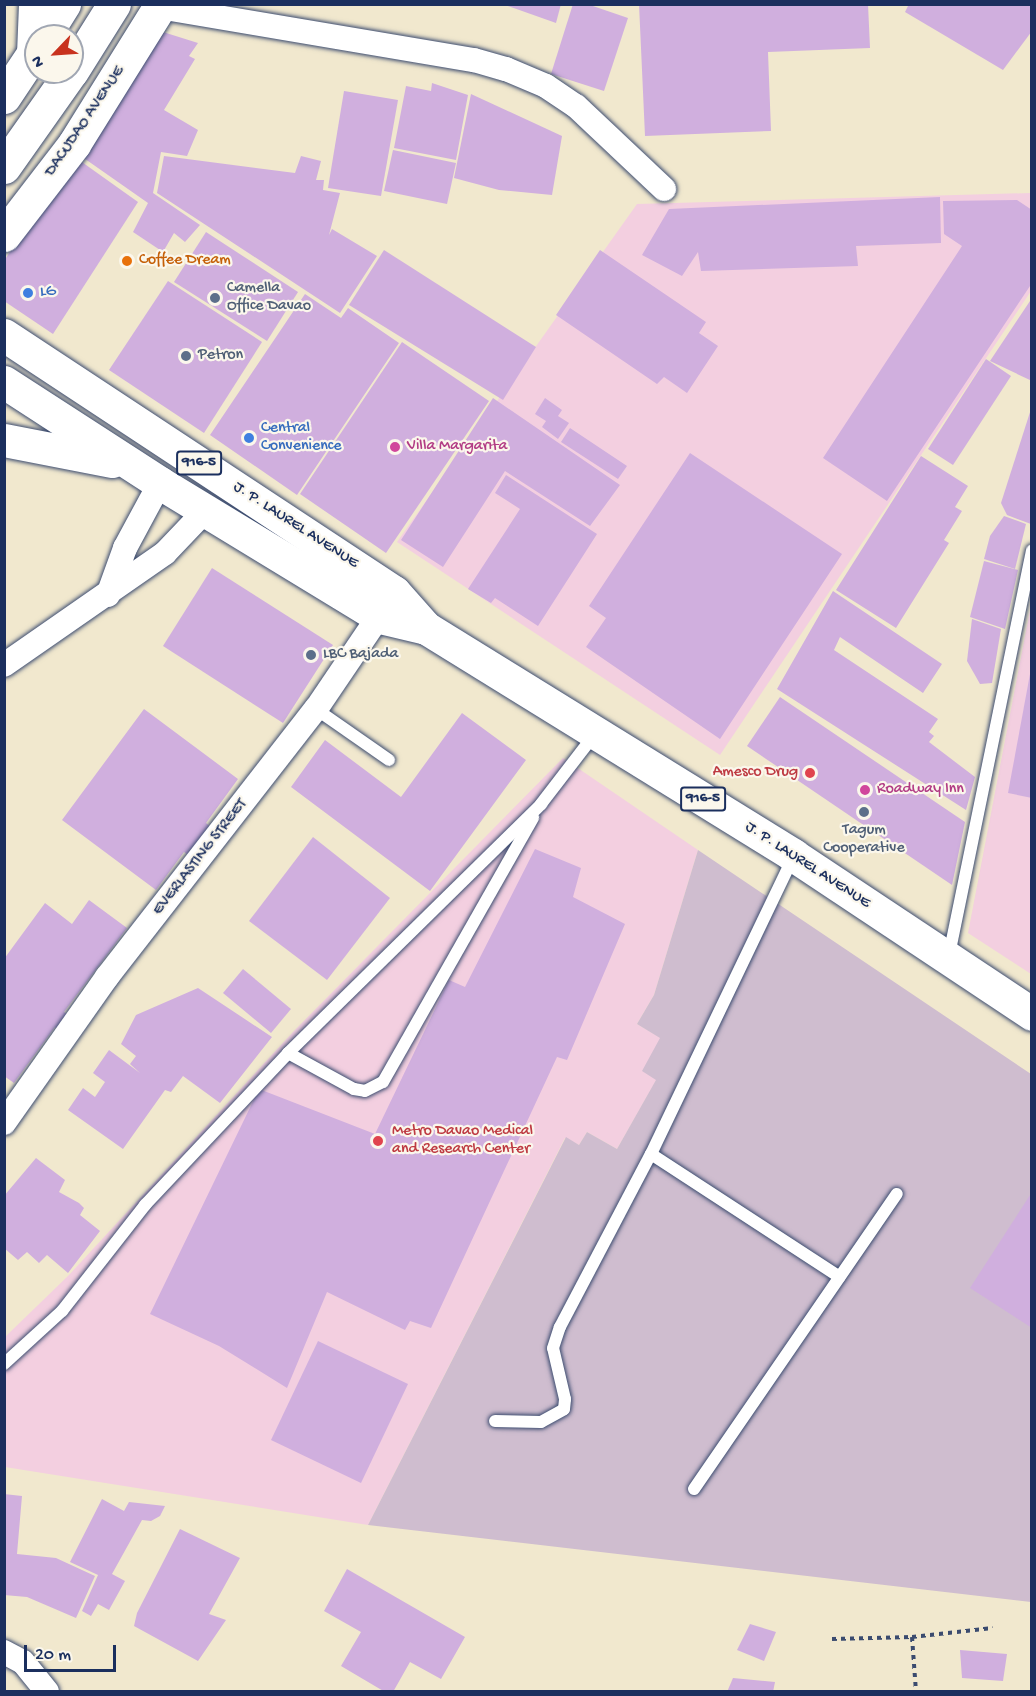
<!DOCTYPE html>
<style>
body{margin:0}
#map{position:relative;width:1036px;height:1696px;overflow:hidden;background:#f1e8ce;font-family:"Gochi Hand",sans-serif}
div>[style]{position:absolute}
.built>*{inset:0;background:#f3cfe0}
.industrial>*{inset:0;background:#cfbdcf}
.building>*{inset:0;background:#d0afde}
.path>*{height:4px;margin-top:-2px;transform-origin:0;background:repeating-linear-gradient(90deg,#3b4b6f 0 4.5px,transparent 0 9px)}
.roads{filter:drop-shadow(0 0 2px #3b4b6f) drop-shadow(0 0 2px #3b4b6f)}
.service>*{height:12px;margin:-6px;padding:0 6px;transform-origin:6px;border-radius:6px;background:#fff}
.minor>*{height:24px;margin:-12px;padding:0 12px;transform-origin:12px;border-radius:12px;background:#fff}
.secondary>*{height:33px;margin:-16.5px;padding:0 16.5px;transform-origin:16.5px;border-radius:16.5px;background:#fff}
.primary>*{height:33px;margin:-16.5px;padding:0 16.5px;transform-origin:16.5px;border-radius:16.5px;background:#fff}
.dots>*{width:16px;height:16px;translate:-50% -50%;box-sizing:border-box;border:3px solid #fbf7ec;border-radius:50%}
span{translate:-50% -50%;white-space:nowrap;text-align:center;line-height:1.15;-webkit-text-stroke:4.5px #fbf7ec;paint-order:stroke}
.shield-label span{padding:2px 4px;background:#fbf7ec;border:2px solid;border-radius:4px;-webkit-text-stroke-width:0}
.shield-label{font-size:15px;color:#1b2f5e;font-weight:700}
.street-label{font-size:16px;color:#1b2f5e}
.food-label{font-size:16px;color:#c56008}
.left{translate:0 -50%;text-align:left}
.service-label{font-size:16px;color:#4e5e75}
.shop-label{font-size:16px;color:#366cbe}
.hotel-label{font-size:16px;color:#b23c85}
.health-label{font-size:16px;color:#be3a42}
.right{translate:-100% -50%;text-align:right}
.frame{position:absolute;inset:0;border:6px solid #1b2f5e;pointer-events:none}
.north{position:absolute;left:24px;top:24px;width:60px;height:60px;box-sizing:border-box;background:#fbf7ec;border:2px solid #a1a7b3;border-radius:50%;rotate:245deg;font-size:16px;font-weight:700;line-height:24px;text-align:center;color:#1b2f5e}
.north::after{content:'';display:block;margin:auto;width:21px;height:27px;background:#c8321e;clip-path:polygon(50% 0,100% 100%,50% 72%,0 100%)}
.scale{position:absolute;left:24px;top:1645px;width:92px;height:27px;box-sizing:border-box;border:3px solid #1b2f5e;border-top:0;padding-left:8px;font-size:18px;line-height:21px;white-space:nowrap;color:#1b2f5e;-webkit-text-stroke:4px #fbf7ec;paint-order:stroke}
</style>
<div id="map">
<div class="built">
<div style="clip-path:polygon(1031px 193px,1031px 291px,720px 755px,397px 542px,637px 204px)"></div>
<div style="clip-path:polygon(1031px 605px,1031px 974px,968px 933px)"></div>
<div style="clip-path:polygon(563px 758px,698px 850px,654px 995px,637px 1024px,661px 1038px,657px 1079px,617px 1149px,587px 1132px,579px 1145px,565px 1138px,368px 1525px,5px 1467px,5px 1337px,69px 1275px,293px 1032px)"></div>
</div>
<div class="industrial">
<div style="clip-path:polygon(698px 850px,1031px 1074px,1031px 1602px,368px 1525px,566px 1137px,579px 1145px,587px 1132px,617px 1149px,656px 1080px,642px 1071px,660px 1038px,637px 1024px,654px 995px)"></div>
</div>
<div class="building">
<div style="clip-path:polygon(502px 4px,561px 4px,556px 23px)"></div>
<div style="clip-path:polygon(573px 4px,587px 4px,628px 18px,604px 91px,551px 74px)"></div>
<div style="clip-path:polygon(639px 4px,868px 4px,870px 48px,768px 52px,771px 131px,645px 136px)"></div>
<div style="clip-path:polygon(909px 4px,1032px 4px,1032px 31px,1003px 70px,905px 12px)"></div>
<div style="clip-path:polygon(163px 32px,198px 43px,189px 56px,195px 59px,164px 110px,198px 130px,187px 156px,161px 152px,153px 193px,200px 225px,185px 242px,174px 233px,163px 252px,133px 232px,148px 203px,78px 154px)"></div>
<div style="clip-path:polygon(432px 83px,468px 95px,456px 160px,394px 148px,406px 86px,431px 91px)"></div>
<div style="clip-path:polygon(344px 91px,398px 100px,381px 196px,328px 188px)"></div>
<div style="clip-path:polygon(471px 94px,562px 136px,552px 195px,499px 190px,454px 178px)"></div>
<div style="clip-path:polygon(393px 150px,456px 163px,447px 204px,384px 191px)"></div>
<div style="clip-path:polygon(72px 155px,138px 202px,53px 334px,4px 301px,4px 261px)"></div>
<div style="clip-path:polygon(164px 156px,295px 173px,301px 156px,321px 161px,316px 180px,324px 180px,323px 190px,340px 193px,329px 235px,332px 229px,377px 256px,340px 313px,157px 193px)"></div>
<div style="clip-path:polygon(940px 197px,941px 243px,856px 246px,858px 266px,701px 271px,698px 252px,682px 276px,642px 255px,669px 209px)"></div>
<div style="clip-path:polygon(1017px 200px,1032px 210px,1032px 283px,887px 501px,823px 458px,962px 246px,944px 234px,943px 201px)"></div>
<div style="clip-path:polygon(206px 232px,298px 292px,267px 341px,174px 282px)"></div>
<div style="clip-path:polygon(384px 250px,536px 347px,503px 400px,349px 305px)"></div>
<div style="clip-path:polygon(600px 250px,706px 322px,699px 333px,718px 346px,687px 393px,664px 377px,657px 384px,556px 315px)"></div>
<div style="clip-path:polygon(168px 281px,262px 342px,204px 433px,109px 370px)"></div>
<div style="clip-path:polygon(305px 294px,341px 318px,348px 308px,399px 343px,297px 495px,210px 435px)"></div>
<div style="clip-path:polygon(1032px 298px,1032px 381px,990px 361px)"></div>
<div style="clip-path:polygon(402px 342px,489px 401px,386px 553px,300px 494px)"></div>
<div style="clip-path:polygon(986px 359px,1011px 376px,953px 465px,928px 449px)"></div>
<div style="clip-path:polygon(493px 398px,620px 485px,590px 526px,505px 471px,443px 567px,401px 540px)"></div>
<div style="clip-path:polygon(545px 398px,562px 410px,558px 416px,569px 423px,558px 439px,542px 427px,546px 421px,535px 414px)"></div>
<div style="clip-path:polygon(1031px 409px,1032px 520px,1031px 524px,1007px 515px,1001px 503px)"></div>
<div style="clip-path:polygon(570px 428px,627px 466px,618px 479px,561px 442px)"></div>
<div style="clip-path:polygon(690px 453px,842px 554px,720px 739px,586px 647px,606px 618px,589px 606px)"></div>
<div style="clip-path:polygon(921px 456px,968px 486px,955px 507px,962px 511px,944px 540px,949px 543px,896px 628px,836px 590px)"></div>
<div style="clip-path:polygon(506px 475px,597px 534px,538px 626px,495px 598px,491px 603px,468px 589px,520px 509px,495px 493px)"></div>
<div style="clip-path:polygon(1004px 516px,1026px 524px,1015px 569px,984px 559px,990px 536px)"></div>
<div style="clip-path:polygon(984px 561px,1018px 570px,1005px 629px,970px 617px)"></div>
<div style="clip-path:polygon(212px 568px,333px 645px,283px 723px,163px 646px)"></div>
<div style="clip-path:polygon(833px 591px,942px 664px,923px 693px,840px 637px,834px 650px,938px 719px,929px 732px,934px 736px,929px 742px,975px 777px,966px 810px,777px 689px)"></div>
<div style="clip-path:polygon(972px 619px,1001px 629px,992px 683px,980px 684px,967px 661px)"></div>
<div style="clip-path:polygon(1030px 674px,1032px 674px,1032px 798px,1008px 793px)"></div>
<div style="clip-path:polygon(780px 697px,965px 822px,952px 885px,747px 746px)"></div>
<div style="clip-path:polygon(144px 709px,238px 779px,206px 823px,212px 828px,191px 857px,184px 852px,156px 890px,62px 820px)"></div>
<div style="clip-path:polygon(462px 713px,526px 760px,430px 891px,291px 787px,325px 740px,401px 797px)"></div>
<div style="clip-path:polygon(313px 837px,390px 898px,327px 980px,249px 921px)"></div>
<div style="clip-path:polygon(535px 849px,581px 868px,573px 897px,625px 924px,567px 1060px,557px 1057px,431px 1328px,410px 1321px,405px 1330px,327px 1292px,287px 1388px,219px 1346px,150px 1314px,259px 1089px,375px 1134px,449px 980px,465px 987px)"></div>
<div style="clip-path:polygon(89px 900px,127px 928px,64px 1012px,70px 1016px,59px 1031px,55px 1027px,14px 1083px,4px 1076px,4px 959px,45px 903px,72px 924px)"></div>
<div style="clip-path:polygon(243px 969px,291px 1009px,271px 1033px,223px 993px)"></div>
<div style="clip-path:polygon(198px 988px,272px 1037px,220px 1103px,183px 1076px,171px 1092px,165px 1090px,123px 1149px,68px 1110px,83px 1088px,95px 1097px,105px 1082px,93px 1073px,109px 1050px,140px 1073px,130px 1064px,136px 1056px,121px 1044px,136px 1015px)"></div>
<div style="clip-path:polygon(36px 1158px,65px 1180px,59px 1192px,79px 1203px,84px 1208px,80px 1215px,100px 1231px,68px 1273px,47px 1255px,39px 1263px,27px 1252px,18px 1260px,4px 1248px,4px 1196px)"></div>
<div style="clip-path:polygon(1032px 1192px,1032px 1328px,970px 1288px)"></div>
<div style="clip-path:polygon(318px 1341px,408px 1384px,361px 1483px,271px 1440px)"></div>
<div style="clip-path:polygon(4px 1494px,22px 1496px,17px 1554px,56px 1558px,95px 1576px,76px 1618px,27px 1597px,4px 1595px)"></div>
<div style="clip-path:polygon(102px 1499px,124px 1511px,129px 1502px,165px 1506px,160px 1516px,151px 1521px,142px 1520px,112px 1574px,125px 1581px,109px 1610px,98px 1604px,91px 1616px,82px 1611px,98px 1575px,70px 1562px)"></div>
<div style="clip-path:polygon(180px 1529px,240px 1558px,209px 1614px,226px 1620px,198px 1661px,134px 1626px,137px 1613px)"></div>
<div style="clip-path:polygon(347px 1569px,465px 1637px,441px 1679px,410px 1662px,393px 1692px,385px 1692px,341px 1666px,361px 1632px,324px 1611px)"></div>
<div style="clip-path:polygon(750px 1624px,776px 1632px,764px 1661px,737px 1650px)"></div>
<div style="clip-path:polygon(960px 1650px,1007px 1654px,1003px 1681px,962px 1678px)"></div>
<div style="clip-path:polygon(733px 1678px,775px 1682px,773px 1692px,727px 1692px)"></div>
</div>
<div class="path">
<div style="left:912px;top:1637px;width:55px;rotate:85.8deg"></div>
<div style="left:832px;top:1639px;width:80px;rotate:-1.4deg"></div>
<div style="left:912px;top:1637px;width:81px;rotate:-6.4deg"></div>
</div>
<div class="roads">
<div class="service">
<div style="left:316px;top:709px;width:89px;rotate:34.9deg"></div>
<div style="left:949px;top:955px;width:413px;rotate:-78.4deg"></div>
<div style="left:288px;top:1053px;width:75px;rotate:28.6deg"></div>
<div style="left:354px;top:1089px;width:11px;rotate:10deg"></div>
<div style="left:365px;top:1091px;width:20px;rotate:-27deg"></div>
<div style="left:383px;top:1082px;width:304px;rotate:-60.4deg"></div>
<div style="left:651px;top:1154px;width:225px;rotate:33.1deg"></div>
<div style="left:4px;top:1364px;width:79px;rotate:-42.4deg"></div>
<div style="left:62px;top:1311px;width:135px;rotate:-51.9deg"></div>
<div style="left:145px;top:1205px;width:209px;rotate:-46.7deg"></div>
<div style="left:288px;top:1053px;width:355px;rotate:-44.5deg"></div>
<div style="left:541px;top:804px;width:88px;rotate:-52.4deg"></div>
<div style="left:495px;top:1421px;width:46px;rotate:1.2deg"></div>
<div style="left:541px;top:1422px;width:26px;rotate:-29deg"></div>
<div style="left:564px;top:1409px;width:10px;rotate:-84deg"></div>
<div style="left:565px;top:1399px;width:52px;rotate:-103.2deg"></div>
<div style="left:553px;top:1348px;width:22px;rotate:-72deg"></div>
<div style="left:560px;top:1327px;width:195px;rotate:-62.3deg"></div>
<div style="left:651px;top:1154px;width:329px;rotate:-64.4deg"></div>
<div style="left:694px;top:1489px;width:358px;rotate:-55.5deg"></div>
</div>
<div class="minor">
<div style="left:159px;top:7px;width:319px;rotate:9.6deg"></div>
<div style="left:474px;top:60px;width:33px;rotate:16deg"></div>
<div style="left:506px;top:69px;width:43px;rotate:23deg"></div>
<div style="left:546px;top:86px;width:36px;rotate:34deg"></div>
<div style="left:576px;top:106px;width:121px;rotate:43.3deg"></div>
<div style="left:108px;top:595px;width:50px;rotate:-70.1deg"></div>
<div style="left:125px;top:548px;width:74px;rotate:-61.7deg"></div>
<div style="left:4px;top:665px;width:196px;rotate:-34.8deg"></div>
<div style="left:165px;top:553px;width:58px;rotate:-46.4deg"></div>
<div style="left:4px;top:1123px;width:179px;rotate:-54.8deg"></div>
<div style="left:107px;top:977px;width:340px;rotate:-52.1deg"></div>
<div style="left:316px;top:709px;width:127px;rotate:-55.9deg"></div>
<div style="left:4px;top:1652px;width:21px;rotate:28deg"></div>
<div style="left:23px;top:1662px;width:38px;rotate:51deg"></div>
</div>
<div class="secondary">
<div style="left:4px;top:235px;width:115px;rotate:-52.4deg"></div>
<div style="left:74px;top:144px;width:165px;rotate:-58.1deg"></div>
</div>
<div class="primary">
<div style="left:44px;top:36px;width:38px;rotate:-58deg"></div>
<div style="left:33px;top:54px;width:50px;rotate:-87.7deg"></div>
<div style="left:72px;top:71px;width:79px;rotate:-57.9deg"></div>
<div style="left:4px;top:97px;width:58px;rotate:-56.3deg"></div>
<div style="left:4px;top:167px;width:116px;rotate:-54.8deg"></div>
<div style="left:4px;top:335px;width:467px;rotate:33.4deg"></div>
<div style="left:394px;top:592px;width:48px;rotate:48.4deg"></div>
<div style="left:426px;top:628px;width:432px;rotate:31.7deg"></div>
<div style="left:793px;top:855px;width:287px;rotate:33.6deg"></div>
<div style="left:4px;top:382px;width:186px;rotate:32.9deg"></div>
<div style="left:160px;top:483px;width:258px;rotate:31.3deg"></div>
<div style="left:380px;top:617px;width:47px;rotate:13.4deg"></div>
<div style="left:4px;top:440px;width:110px;rotate:11deg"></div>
</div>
</div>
<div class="dots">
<div style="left:127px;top:261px;background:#e8710a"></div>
<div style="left:28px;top:293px;background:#3f7fe0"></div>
<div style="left:215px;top:298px;background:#5c6f8a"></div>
<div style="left:186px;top:356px;background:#5c6f8a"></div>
<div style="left:249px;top:438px;background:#3f7fe0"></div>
<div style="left:395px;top:447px;background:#d1479c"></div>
<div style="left:311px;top:655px;background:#5c6f8a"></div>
<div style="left:810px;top:773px;background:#e0444e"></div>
<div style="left:865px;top:790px;background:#d1479c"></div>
<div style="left:864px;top:812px;background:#5c6f8a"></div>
<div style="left:378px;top:1141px;background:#e0444e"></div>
</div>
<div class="shield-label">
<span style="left:199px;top:463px">916-5</span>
<span style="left:703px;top:799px">916-5</span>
</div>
<div class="street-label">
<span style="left:86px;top:122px;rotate:-56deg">DACUDAO AVENUE</span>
<span style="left:295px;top:526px;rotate:33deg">J. P. LAUREL AVENUE</span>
<span style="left:201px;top:858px;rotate:-52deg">EVERLASTING STREET</span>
<span style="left:807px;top:866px;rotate:33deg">J. P. LAUREL AVENUE</span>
</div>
<div class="food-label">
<span class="left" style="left:139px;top:261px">Coffee Dream</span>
</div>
<div class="service-label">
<span class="left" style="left:227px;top:298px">Camella<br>Office Davao</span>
<span class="left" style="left:198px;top:356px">Petron</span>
<span class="left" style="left:323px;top:655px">LBC Bajada</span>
<span style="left:864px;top:840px">Tagum<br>Cooperative</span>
</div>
<div class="shop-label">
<span class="left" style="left:40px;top:293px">LG</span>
<span class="left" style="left:261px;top:438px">Central<br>Convenience</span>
</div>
<div class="hotel-label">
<span class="left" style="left:407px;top:447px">Villa Margarita</span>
<span class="left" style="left:877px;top:790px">Roadway Inn</span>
</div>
<div class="health-label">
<span class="right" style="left:798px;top:773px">Amesco Drug</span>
<span class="left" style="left:392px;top:1141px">Metro Davao Medical<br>and Research Center</span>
</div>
<div class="frame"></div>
<div class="north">N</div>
<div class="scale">20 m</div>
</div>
